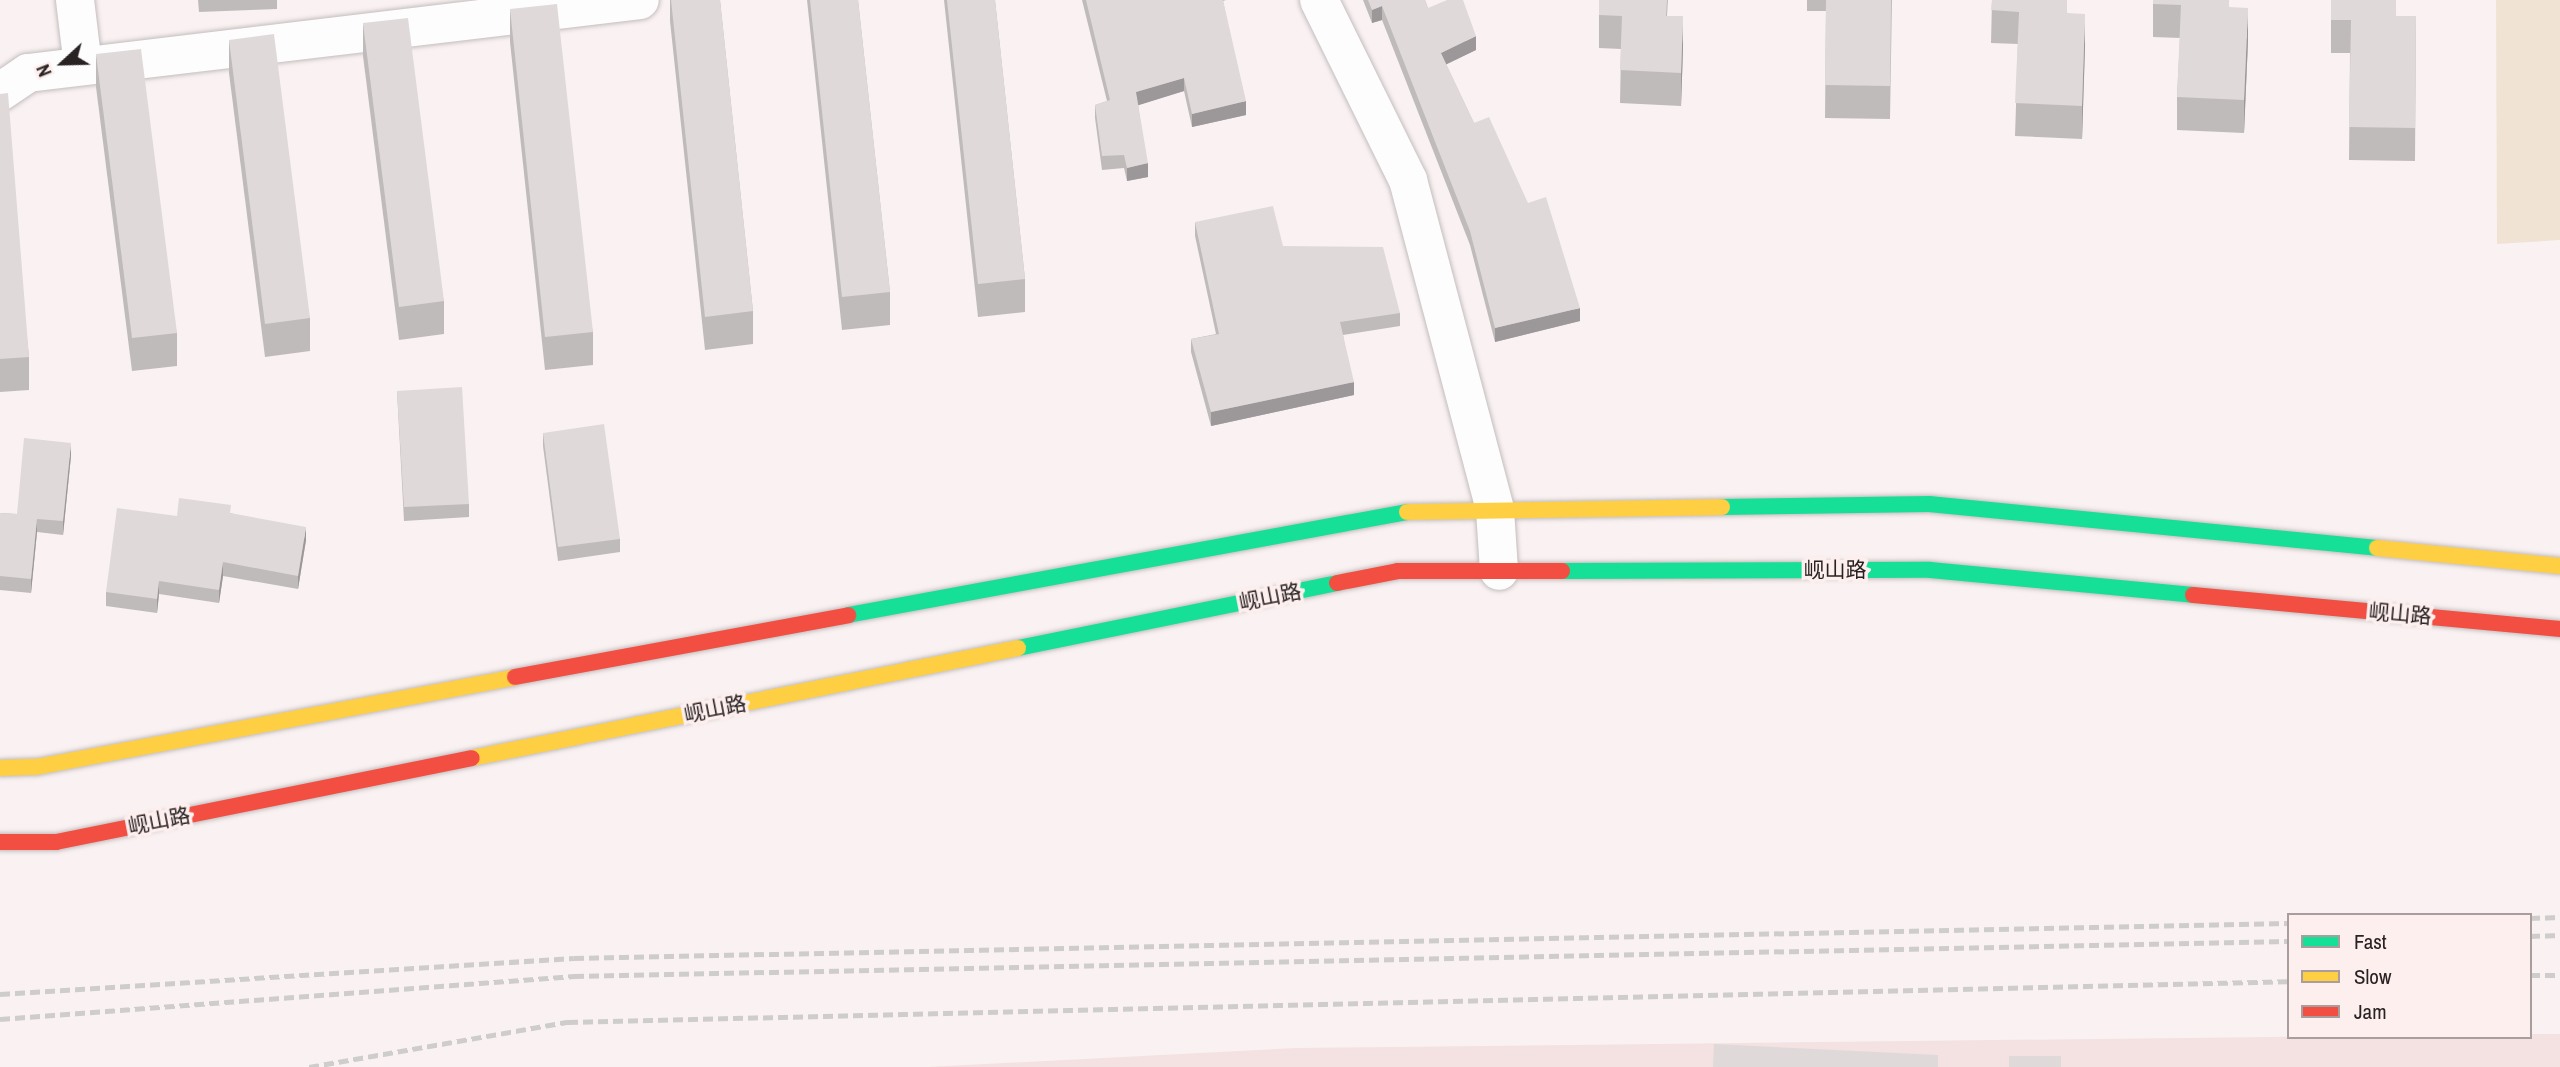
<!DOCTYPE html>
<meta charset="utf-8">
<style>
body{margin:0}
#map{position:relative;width:2560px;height:1067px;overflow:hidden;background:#faf2f2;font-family:"Archivo Narrow","Noto Sans SC",sans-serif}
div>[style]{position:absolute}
.built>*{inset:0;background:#f4e2e2}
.green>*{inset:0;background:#f0e3d4}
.roads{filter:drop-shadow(0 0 2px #c4bdbd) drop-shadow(0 0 2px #c4bdbd)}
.street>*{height:38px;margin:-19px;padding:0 19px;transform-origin:19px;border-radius:19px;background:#fefdfd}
.fast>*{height:16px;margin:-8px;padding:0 8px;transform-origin:8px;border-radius:8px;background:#16e098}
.slow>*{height:16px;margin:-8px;padding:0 8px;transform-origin:8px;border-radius:8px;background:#ffcf43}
.jam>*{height:16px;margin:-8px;padding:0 8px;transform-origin:8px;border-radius:8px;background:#f24e42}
.rail>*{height:5px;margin-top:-2.5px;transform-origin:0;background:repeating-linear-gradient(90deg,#cfcccc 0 10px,transparent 0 15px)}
.wall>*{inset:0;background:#c0bbbb}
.shaded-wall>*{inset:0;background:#9c9899}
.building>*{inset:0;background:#dfd9da}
span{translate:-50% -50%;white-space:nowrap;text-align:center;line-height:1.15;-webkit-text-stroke:7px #feefef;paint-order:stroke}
.street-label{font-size:21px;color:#292222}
.legend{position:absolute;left:2287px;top:913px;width:245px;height:126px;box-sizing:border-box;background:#feefef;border:2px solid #a99d9d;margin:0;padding:9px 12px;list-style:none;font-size:21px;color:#292222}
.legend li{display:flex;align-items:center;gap:14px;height:35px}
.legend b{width:35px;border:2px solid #a99d9d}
.north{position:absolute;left:28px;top:28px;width:70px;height:70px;-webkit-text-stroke:5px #feefef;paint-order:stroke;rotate:248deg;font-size:19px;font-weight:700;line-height:28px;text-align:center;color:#292222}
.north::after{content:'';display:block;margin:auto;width:24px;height:32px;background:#292222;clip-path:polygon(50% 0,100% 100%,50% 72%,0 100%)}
</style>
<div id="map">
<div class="built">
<div style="clip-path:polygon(2530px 1034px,2560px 1034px,2560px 1067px,927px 1067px,1295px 1048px)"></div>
</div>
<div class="green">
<div style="clip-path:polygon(2496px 0,2560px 0,2560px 240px,2497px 244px)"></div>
</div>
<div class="roads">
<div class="street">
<div style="left:75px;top:0;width:66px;rotate:83.1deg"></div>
<div style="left:1319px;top:0;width:201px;rotate:63.7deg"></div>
<div style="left:1408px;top:180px;width:341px;rotate:75.2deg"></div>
<div style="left:1495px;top:510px;width:61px;rotate:86.2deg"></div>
<div style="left:0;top:92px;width:34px;rotate:-34deg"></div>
<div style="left:28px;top:73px;width:616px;rotate:-6.8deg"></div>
</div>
<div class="fast">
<div style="left:1722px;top:507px;width:207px;rotate:-0.8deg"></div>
<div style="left:1929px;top:504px;width:450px;rotate:5.6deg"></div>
<div style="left:1562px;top:571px;width:368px;rotate:-0.2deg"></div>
<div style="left:1930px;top:570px;width:264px;rotate:5.4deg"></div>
<div style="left:848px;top:615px;width:568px;rotate:-10.44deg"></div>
<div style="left:1018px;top:648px;width:326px;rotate:-11.5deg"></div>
</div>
<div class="slow">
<div style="left:1407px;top:512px;width:315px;rotate:-0.9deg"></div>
<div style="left:2377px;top:548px;width:184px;rotate:5.6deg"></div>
<div style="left:472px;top:758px;width:557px;rotate:-11.39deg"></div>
<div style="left:0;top:768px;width:36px;rotate:-2deg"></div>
<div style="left:36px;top:767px;width:487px;rotate:-10.6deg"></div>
</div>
<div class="jam">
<div style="left:1337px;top:583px;width:62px;rotate:-11.1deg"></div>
<div style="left:1398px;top:571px;width:164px"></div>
<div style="left:2193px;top:595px;width:369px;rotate:5.3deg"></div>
<div style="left:515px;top:677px;width:339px;rotate:-10.5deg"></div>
<div style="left:0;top:842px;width:56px"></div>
<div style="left:56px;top:842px;width:424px;rotate:-11.4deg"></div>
</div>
</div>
<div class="rail">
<div style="left:2530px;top:918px;width:30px;rotate:-2deg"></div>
<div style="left:2530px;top:936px;width:30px;rotate:-2deg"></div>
<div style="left:2530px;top:975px;width:30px"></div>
<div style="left:0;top:994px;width:575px;rotate:-3.59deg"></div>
<div style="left:574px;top:958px;width:1715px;rotate:-1.17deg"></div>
<div style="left:0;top:1019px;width:576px;rotate:-4.28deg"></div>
<div style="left:574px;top:976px;width:1715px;rotate:-1.17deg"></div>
<div style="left:309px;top:1067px;width:263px;rotate:-9.9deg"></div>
<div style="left:568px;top:1022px;width:1721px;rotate:-1.36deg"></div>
</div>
<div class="wall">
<div style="clip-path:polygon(198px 0,277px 0,277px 9px,199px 12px)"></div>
<div style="clip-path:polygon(670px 0,720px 0,753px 311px,753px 344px,705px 350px,670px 21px)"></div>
<div style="clip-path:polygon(807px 0,858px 0,890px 292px,890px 325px,842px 330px)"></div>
<div style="clip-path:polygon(944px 0,995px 0,1025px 279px,1025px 312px,978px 317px)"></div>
<div style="clip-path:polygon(1082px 0,1226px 0,1223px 1px,1246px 115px,1192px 127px,1184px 91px,1138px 105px,1148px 177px,1127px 181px,1124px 168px,1102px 170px,1095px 118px,1095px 105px,1107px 101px)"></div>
<div style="clip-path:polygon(1363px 0,1425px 0,1428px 8px,1476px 50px,1446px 64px,1474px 123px,1580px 321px,1495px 342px,1470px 245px,1382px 20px,1372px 23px)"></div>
<div style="clip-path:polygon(1599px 0,1668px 0,1667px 16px,1683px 49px,1681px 106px,1620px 103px,1621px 49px,1599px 48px)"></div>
<div style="clip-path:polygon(1807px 0,1892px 0,1890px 119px,1825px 118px,1826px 11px,1807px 11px)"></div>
<div style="clip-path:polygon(1992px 0,2068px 13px,2085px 47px,2082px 139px,2015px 136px,2018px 44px,1991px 43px)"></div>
<div style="clip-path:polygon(2153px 0,2230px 7px,2248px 41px,2244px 133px,2177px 130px,2177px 97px,2180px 38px,2153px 37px)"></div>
<div style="clip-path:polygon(2331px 0,2397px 16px,2416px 16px,2415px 161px,2349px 160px,2350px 53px,2331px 53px)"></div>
<div style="clip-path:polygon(510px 9px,593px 332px,593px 365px,545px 370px,510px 42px)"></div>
<div style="clip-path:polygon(363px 23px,444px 301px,444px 334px,399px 340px,363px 56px)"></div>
<div style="clip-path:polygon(229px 40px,310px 318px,310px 351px,265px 357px,229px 73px)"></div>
<div style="clip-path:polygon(96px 54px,177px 333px,177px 366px,132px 371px,96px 87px)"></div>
<div style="clip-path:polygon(0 94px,29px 357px,29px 390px,0 392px)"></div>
<div style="clip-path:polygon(1195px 222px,1283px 246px,1400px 313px,1400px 326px,1343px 335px,1354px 395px,1211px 426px,1191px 352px,1191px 339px,1216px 334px,1195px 236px)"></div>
<div style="clip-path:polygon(397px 391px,469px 504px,469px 517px,404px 521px)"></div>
<div style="clip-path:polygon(543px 433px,620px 539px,620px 552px,558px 561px,543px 446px)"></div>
<div style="clip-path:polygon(71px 456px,63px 535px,37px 532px,31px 593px,0 590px,0 513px,17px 514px)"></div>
<div style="clip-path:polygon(231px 513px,306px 540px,298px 589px,223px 576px,219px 603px,159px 594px,157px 613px,106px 606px,106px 592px,177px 516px)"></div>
</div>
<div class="shaded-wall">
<div style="clip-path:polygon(1382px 6px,1382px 20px,1372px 23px,1372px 10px)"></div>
<div style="clip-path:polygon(2248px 8px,2248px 41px,2244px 133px,2244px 100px)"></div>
<div style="clip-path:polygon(2085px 14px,2085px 47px,2082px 139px,2082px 106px)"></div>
<div style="clip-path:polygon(1683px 16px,1683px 49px,1681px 106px,1681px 73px)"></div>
<div style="clip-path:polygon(1476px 36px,1476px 50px,1441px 67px,1441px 53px)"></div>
<div style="clip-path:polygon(1184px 78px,1184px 91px,1136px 106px,1136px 92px)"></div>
<div style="clip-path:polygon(1246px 101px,1246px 115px,1192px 127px,1192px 114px)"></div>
<div style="clip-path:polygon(1148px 163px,1148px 177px,1127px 181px,1127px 168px)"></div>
<div style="clip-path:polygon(1580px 308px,1580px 321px,1495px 342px,1495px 328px)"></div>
<div style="clip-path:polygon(1354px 382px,1354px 395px,1211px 426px,1211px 412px)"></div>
<div style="clip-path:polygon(71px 443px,71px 456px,63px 535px,63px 521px)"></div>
<div style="clip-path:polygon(37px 519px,37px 532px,31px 593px,31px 579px)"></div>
<div style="clip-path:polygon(306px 527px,306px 540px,298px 589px,298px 576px)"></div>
<div style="clip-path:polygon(223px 562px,223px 576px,219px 603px,219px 590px)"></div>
<div style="clip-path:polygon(159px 581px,159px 594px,157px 613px,157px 599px)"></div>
</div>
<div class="building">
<div style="clip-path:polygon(671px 0,720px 0,753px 311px,705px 317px)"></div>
<div style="clip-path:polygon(810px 0,858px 0,890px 292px,842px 297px)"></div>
<div style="clip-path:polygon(947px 0,995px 0,1025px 279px,978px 284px)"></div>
<div style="clip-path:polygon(1086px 0,1223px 0,1246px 101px,1192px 114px,1184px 78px,1136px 92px,1148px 163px,1127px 168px,1124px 155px,1102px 156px,1095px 105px,1110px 100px)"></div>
<div style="clip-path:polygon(1368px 0,1425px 0,1428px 8px,1447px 0,1463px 0,1476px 36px,1441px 53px,1474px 123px,1489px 117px,1528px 203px,1546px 197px,1580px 308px,1495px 328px,1470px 231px,1382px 6px,1372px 10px)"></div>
<div style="clip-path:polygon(1599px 0,1667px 0,1666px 16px,1683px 16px,1681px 73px,1620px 70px,1622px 16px,1599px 15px)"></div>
<div style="clip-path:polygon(1826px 0,1891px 0,1890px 86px,1825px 85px)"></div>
<div style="clip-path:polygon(1992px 0,2067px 0,2067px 13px,2085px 14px,2082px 106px,2015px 103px,2019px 12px,1991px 10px)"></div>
<div style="clip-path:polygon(2153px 0,2229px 0,2229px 7px,2248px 8px,2244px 100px,2177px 97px,2181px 5px,2153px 4px)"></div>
<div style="clip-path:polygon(2331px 0,2396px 0,2396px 16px,2416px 16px,2415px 128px,2349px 127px,2351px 20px,2331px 20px)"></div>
<div style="clip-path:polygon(557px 4px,593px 332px,545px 337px,510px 9px)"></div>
<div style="clip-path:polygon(408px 18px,444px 301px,399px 307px,363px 23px)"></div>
<div style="clip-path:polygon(274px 34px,310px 318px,265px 324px,229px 40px)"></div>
<div style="clip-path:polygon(141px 49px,177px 333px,132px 338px,96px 54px)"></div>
<div style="clip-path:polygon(8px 93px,29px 357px,0 359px,0 94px)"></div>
<div style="clip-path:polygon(1273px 206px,1283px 246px,1383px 247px,1400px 313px,1340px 322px,1354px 382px,1211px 412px,1191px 339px,1219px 334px,1195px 222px)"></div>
<div style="clip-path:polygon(462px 387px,469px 504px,404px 507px,397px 391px)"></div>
<div style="clip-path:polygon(604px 424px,620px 539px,558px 547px,543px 433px)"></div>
<div style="clip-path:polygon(24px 438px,71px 443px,63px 521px,37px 519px,31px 579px,0 576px,0 513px,17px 514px)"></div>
<div style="clip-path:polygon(179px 498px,231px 505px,230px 513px,306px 527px,298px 576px,223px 562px,219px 590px,159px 581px,157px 599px,106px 592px,117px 508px,177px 516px)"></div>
<div style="clip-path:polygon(1714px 1044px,1938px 1055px,1938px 1067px,1713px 1067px)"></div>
<div style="clip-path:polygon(2009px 1056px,2061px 1056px,2061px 1067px,2009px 1067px)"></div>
</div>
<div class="street-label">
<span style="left:1835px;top:570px">岘山路</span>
<span style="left:1270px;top:597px;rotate:-11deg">岘山路</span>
<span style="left:2400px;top:614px;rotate:5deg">岘山路</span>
<span style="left:715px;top:709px;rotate:-11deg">岘山路</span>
<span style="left:159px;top:821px;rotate:-11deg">岘山路</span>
</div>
<ul class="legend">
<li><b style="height:9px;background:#16e098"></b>Fast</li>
<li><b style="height:9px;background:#ffcf43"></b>Slow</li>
<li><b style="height:9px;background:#f24e42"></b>Jam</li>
</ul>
<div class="north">N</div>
</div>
